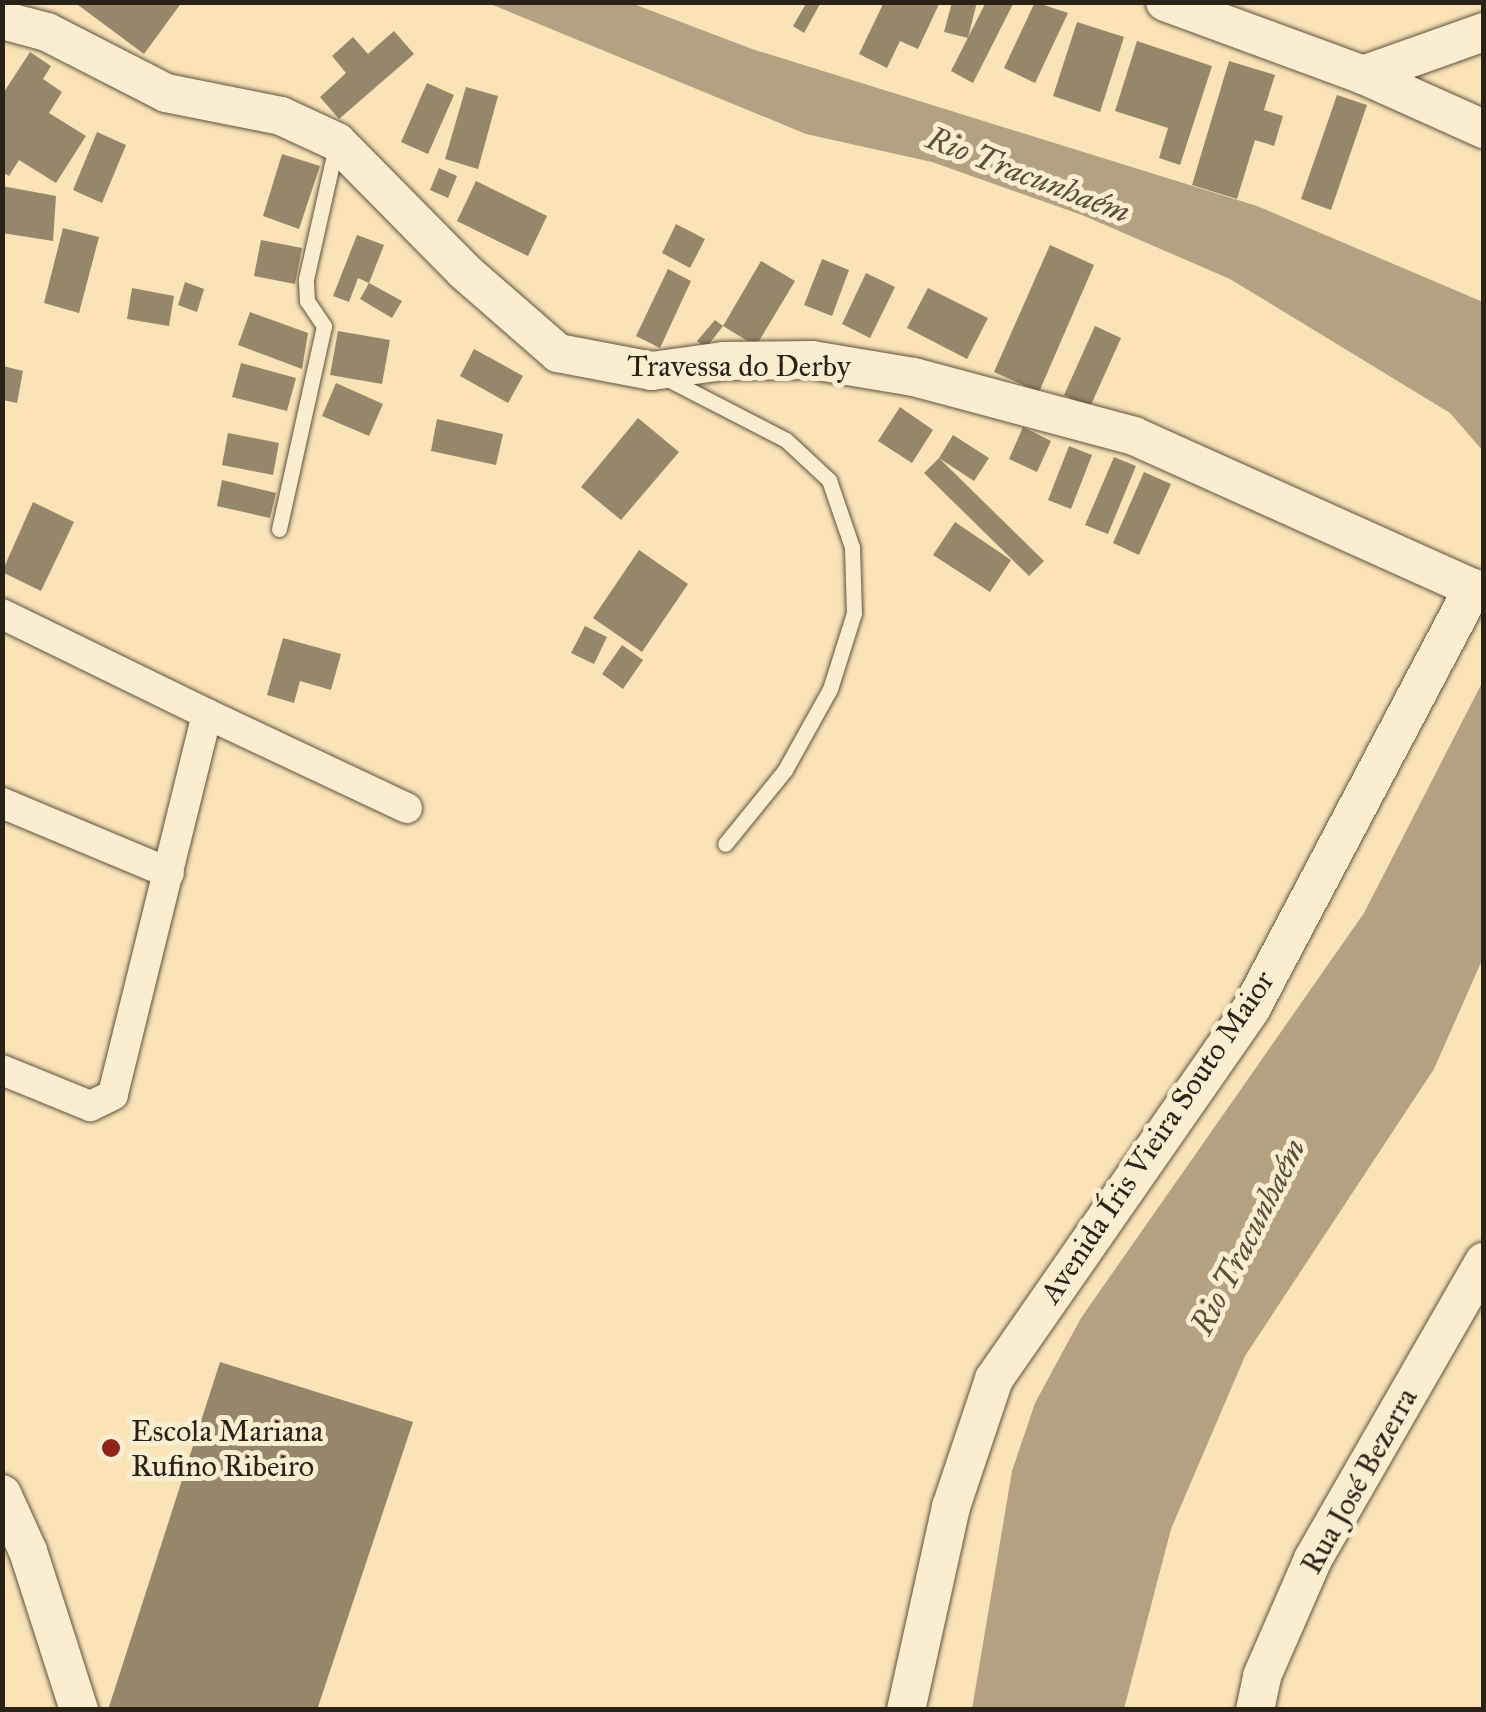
<!DOCTYPE html>
<meta charset="utf-8">
<style>
body{margin:0}
#map{position:relative;width:1486px;height:1712px;overflow:hidden;background:#f9e3b7;font-family:"IM FELL Great Primer",serif}
div>[style]{position:absolute}
.water>*{inset:0;background:#b3a181}
.building>*{inset:0;background:#96866a}
.roads{filter:drop-shadow(0 0 2px #5e523f) drop-shadow(0 0 2px #5e523f)}
.service>*{height:15px;margin:-7.5px;padding:0 7.5px;transform-origin:7.5px;border-radius:7.5px;background:#fbedd0}
.minor>*{height:30px;margin:-15px;padding:0 15px;transform-origin:15px;border-radius:15px;background:#fbedd0}
.tertiary>*{height:38px;margin:-19px;padding:0 19px;transform-origin:19px;border-radius:19px;background:#fbedd0}
.dots>*{width:28px;height:28px;translate:-50% -50%;box-sizing:border-box;border:5px solid #fbedd0;border-radius:50%}
span{translate:-50% -50%;white-space:nowrap;text-align:center;line-height:1.15;-webkit-text-stroke:10px #fbedd0;paint-order:stroke}
.street-label{font-size:30px;color:#2a2117}
.poi-label{font-size:30px;color:#2a2117}
.left{translate:0 -50%;text-align:left}
.water-label{font-size:32px;color:#5a4e3c;font-style:italic}
.frame{position:absolute;inset:0;border:5px solid #2a2117;pointer-events:none}
</style>
<div id="map">
<div class="water">
<div style="clip-path:polygon(488px 3px,631px 3px,752px 49px,1257px 206px,1483px 302px,1483px 451px,1450px 413px,1230px 279px,1082px 215px,932px 162px,806px 134px)"></div>
<div style="clip-path:polygon(1483px 681px,1483px 958px,1434px 1069px,1245px 1356px,1171px 1529px,1124px 1709px,972px 1709px,1012px 1471px,1035px 1403px,1081px 1318px,1364px 913px)"></div>
</div>
<div class="building">
<div style="clip-path:polygon(74px 2px,182px 2px,144px 54px)"></div>
<div style="clip-path:polygon(807px 2px,821px 2px,804px 33px,793px 26px)"></div>
<div style="clip-path:polygon(884px 2px,940px 2px,918px 49px,900px 41px,887px 68px,859px 54px)"></div>
<div style="clip-path:polygon(952px 2px,977px 2px,968px 38px,944px 32px)"></div>
<div style="clip-path:polygon(986px 2px,1014px 2px,973px 83px,951px 71px)"></div>
<div style="clip-path:polygon(1035px 2px,1068px 13px,1035px 83px,1004px 68px)"></div>
<div style="clip-path:polygon(1077px 22px,1124px 37px,1100px 112px,1053px 96px)"></div>
<div style="clip-path:polygon(394px 31px,414px 54px,339px 119px,320px 97px,346px 73px,332px 56px,353px 37px,368px 54px)"></div>
<div style="clip-path:polygon(1137px 41px,1212px 66px,1180px 165px,1159px 158px,1168px 128px,1115px 111px)"></div>
<div style="clip-path:polygon(30px 52px,51px 66px,43px 79px,62px 92px,49px 113px,86px 136px,56px 183px,19px 160px,9px 176px,2px 172px,2px 95px)"></div>
<div style="clip-path:polygon(1229px 61px,1275px 75px,1264px 110px,1283px 116px,1274px 146px,1255px 140px,1237px 199px,1192px 185px)"></div>
<div style="clip-path:polygon(427px 83px,454px 95px,428px 154px,401px 142px)"></div>
<div style="clip-path:polygon(466px 87px,498px 96px,478px 169px,445px 159px)"></div>
<div style="clip-path:polygon(1337px 95px,1367px 105px,1331px 210px,1301px 199px)"></div>
<div style="clip-path:polygon(97px 132px,126px 145px,102px 203px,73px 190px)"></div>
<div style="clip-path:polygon(282px 154px,320px 166px,299px 229px,263px 216px)"></div>
<div style="clip-path:polygon(439px 168px,457px 176px,448px 198px,430px 190px)"></div>
<div style="clip-path:polygon(476px 181px,547px 216px,528px 256px,457px 221px)"></div>
<div style="clip-path:polygon(2px 186px,56px 196px,53px 241px,2px 233px)"></div>
<div style="clip-path:polygon(676px 224px,705px 239px,690px 268px,662px 253px)"></div>
<div style="clip-path:polygon(63px 228px,99px 237px,79px 313px,44px 303px)"></div>
<div style="clip-path:polygon(357px 235px,384px 245px,369px 283px,358px 278px,349px 302px,333px 296px)"></div>
<div style="clip-path:polygon(261px 240px,302px 248px,295px 284px,254px 276px)"></div>
<div style="clip-path:polygon(1050px 245px,1094px 265px,1039px 392px,994px 372px)"></div>
<div style="clip-path:polygon(822px 259px,849px 270px,832px 316px,804px 305px)"></div>
<div style="clip-path:polygon(761px 261px,795px 281px,756px 346px,723px 326px)"></div>
<div style="clip-path:polygon(668px 269px,691px 281px,660px 348px,636px 336px)"></div>
<div style="clip-path:polygon(866px 273px,895px 287px,870px 338px,842px 324px)"></div>
<div style="clip-path:polygon(185px 282px,204px 289px,197px 312px,178px 305px)"></div>
<div style="clip-path:polygon(369px 283px,402px 301px,392px 318px,360px 299px)"></div>
<div style="clip-path:polygon(132px 288px,174px 296px,169px 326px,127px 319px)"></div>
<div style="clip-path:polygon(928px 288px,988px 318px,967px 359px,907px 328px)"></div>
<div style="clip-path:polygon(250px 312px,308px 333px,302px 369px,238px 345px)"></div>
<div style="clip-path:polygon(715px 320px,723px 326px,706px 348px,697px 341px)"></div>
<div style="clip-path:polygon(1095px 326px,1121px 338px,1090px 407px,1064px 395px)"></div>
<div style="clip-path:polygon(338px 331px,390px 340px,382px 384px,330px 375px)"></div>
<div style="clip-path:polygon(474px 349px,523px 376px,508px 403px,460px 376px)"></div>
<div style="clip-path:polygon(241px 363px,296px 378px,287px 411px,232px 397px)"></div>
<div style="clip-path:polygon(3px 366px,23px 371px,17px 403px,3px 400px)"></div>
<div style="clip-path:polygon(336px 383px,383px 404px,369px 436px,322px 416px)"></div>
<div style="clip-path:polygon(900px 407px,933px 430px,912px 463px,878px 441px)"></div>
<div style="clip-path:polygon(638px 418px,679px 452px,621px 520px,581px 487px)"></div>
<div style="clip-path:polygon(437px 419px,503px 434px,496px 465px,431px 451px)"></div>
<div style="clip-path:polygon(1023px 427px,1051px 441px,1037px 472px,1009px 459px)"></div>
<div style="clip-path:polygon(228px 433px,279px 443px,273px 475px,222px 465px)"></div>
<div style="clip-path:polygon(953px 435px,989px 458px,974px 481px,939px 458px)"></div>
<div style="clip-path:polygon(1069px 446px,1092px 455px,1071px 509px,1048px 500px)"></div>
<div style="clip-path:polygon(1114px 457px,1136px 466px,1108px 534px,1085px 525px)"></div>
<div style="clip-path:polygon(939px 458px,1044px 561px,1029px 576px,924px 473px)"></div>
<div style="clip-path:polygon(1144px 472px,1171px 484px,1139px 555px,1113px 543px)"></div>
<div style="clip-path:polygon(222px 480px,276px 493px,270px 518px,217px 506px)"></div>
<div style="clip-path:polygon(33px 502px,74px 522px,41px 591px,2px 572px)"></div>
<div style="clip-path:polygon(955px 522px,1011px 560px,990px 592px,933px 555px)"></div>
<div style="clip-path:polygon(639px 550px,688px 584px,642px 652px,593px 618px)"></div>
<div style="clip-path:polygon(585px 626px,607px 637px,594px 664px,571px 653px)"></div>
<div style="clip-path:polygon(283px 638px,341px 654px,331px 690px,300px 681px,294px 703px,267px 695px)"></div>
<div style="clip-path:polygon(622px 645px,643px 660px,623px 689px,602px 674px)"></div>
<div style="clip-path:polygon(220px 1362px,413px 1422px,317px 1710px,108px 1710px)"></div>
</div>
<div class="roads">
<div class="service">
<div style="left:664px;top:377px;width:137px;rotate:27.3deg"></div>
<div style="left:786px;top:440px;width:59px;rotate:42.9deg"></div>
<div style="left:829px;top:480px;width:71px;rotate:71.1deg"></div>
<div style="left:852px;top:547px;width:66px;rotate:88.3deg"></div>
<div style="left:854px;top:613px;width:80px;rotate:107.5deg"></div>
<div style="left:830px;top:689px;width:93px;rotate:119.1deg"></div>
<div style="left:785px;top:770px;width:95px;rotate:129deg"></div>
<div style="left:279px;top:529px;width:208px;rotate:-77.5deg"></div>
<div style="left:324px;top:326px;width:30px;rotate:-124deg"></div>
<div style="left:307px;top:301px;width:22px;rotate:-93deg"></div>
<div style="left:306px;top:279px;width:136px;rotate:-77.3deg"></div>
</div>
<div class="minor">
<div style="left:2px;top:614px;width:228px;rotate:26deg"></div>
<div style="left:207px;top:714px;width:392px;rotate:103.9deg"></div>
<div style="left:113px;top:1095px;width:25px;rotate:154deg"></div>
<div style="left:90px;top:1106px;width:95px;rotate:-157.8deg"></div>
<div style="left:207px;top:714px;width:221px;rotate:25.2deg"></div>
<div style="left:2px;top:803px;width:181px;rotate:22.7deg"></div>
</div>
<div class="tertiary">
<div style="left:1165px;top:2px;width:211px;rotate:20.2deg"></div>
<div style="left:1363px;top:75px;width:133px;rotate:24.1deg"></div>
<div style="left:2px;top:20px;width:47px;rotate:14.9deg"></div>
<div style="left:47px;top:32px;width:134px;rotate:27.1deg"></div>
<div style="left:166px;top:93px;width:117px;rotate:11.3deg"></div>
<div style="left:281px;top:116px;width:62px;rotate:24.9deg"></div>
<div style="left:337px;top:142px;width:181px;rotate:45.4deg"></div>
<div style="left:464px;top:271px;width:125px;rotate:41.1deg"></div>
<div style="left:558px;top:353px;width:96px;rotate:10.8deg"></div>
<div style="left:652px;top:371px;width:72px;rotate:-8deg"></div>
<div style="left:723px;top:361px;width:89px;rotate:-0.6deg"></div>
<div style="left:812px;top:360px;width:103px;rotate:9.5deg"></div>
<div style="left:914px;top:377px;width:228px;rotate:15deg"></div>
<div style="left:1134px;top:436px;width:384px;rotate:24.2deg"></div>
<div style="left:1363px;top:75px;width:128px;rotate:-19.6deg"></div>
<div style="left:2px;top:1494px;width:63px;rotate:65.5deg"></div>
<div style="left:28px;top:1551px;width:167px;rotate:72.2deg"></div>
<div style="left:906px;top:1710px;width:208px;rotate:-77.5deg"></div>
<div style="left:951px;top:1507px;width:135px;rotate:-71.4deg"></div>
<div style="left:994px;top:1379px;width:450px;rotate:-55.2deg"></div>
<div style="left:1251px;top:1009px;width:476px;rotate:-62.2deg"></div>
<div style="left:1255px;top:1710px;width:35px;rotate:-78deg"></div>
<div style="left:1262px;top:1676px;width:128px;rotate:-66.4deg"></div>
<div style="left:1313px;top:1559px;width:343px;rotate:-60.1deg"></div>
</div>
</div>
<div class="dots">
<div style="left:111px;top:1448px;background:#8f2418"></div>
</div>
<div class="street-label">
<span style="left:739px;top:366px">Travessa do Derby</span>
<span style="left:1157px;top:1137px;rotate:-56deg">Avenida Íris Vieira Souto Maior</span>
<span style="left:1359px;top:1481px;rotate:-61deg">Rua José Bezerra</span>
</div>
<div class="poi-label">
<span class="left" style="left:131px;top:1448px">Escola Mariana<br>Rufino Ribeiro</span>
</div>
<div class="water-label">
<span style="left:1028px;top:176px;rotate:21deg">Rio Tracunhaém</span>
<span style="left:1249px;top:1237px;rotate:-63deg">Rio Tracunhaém</span>
</div>
<div class="frame"></div>
</div>
